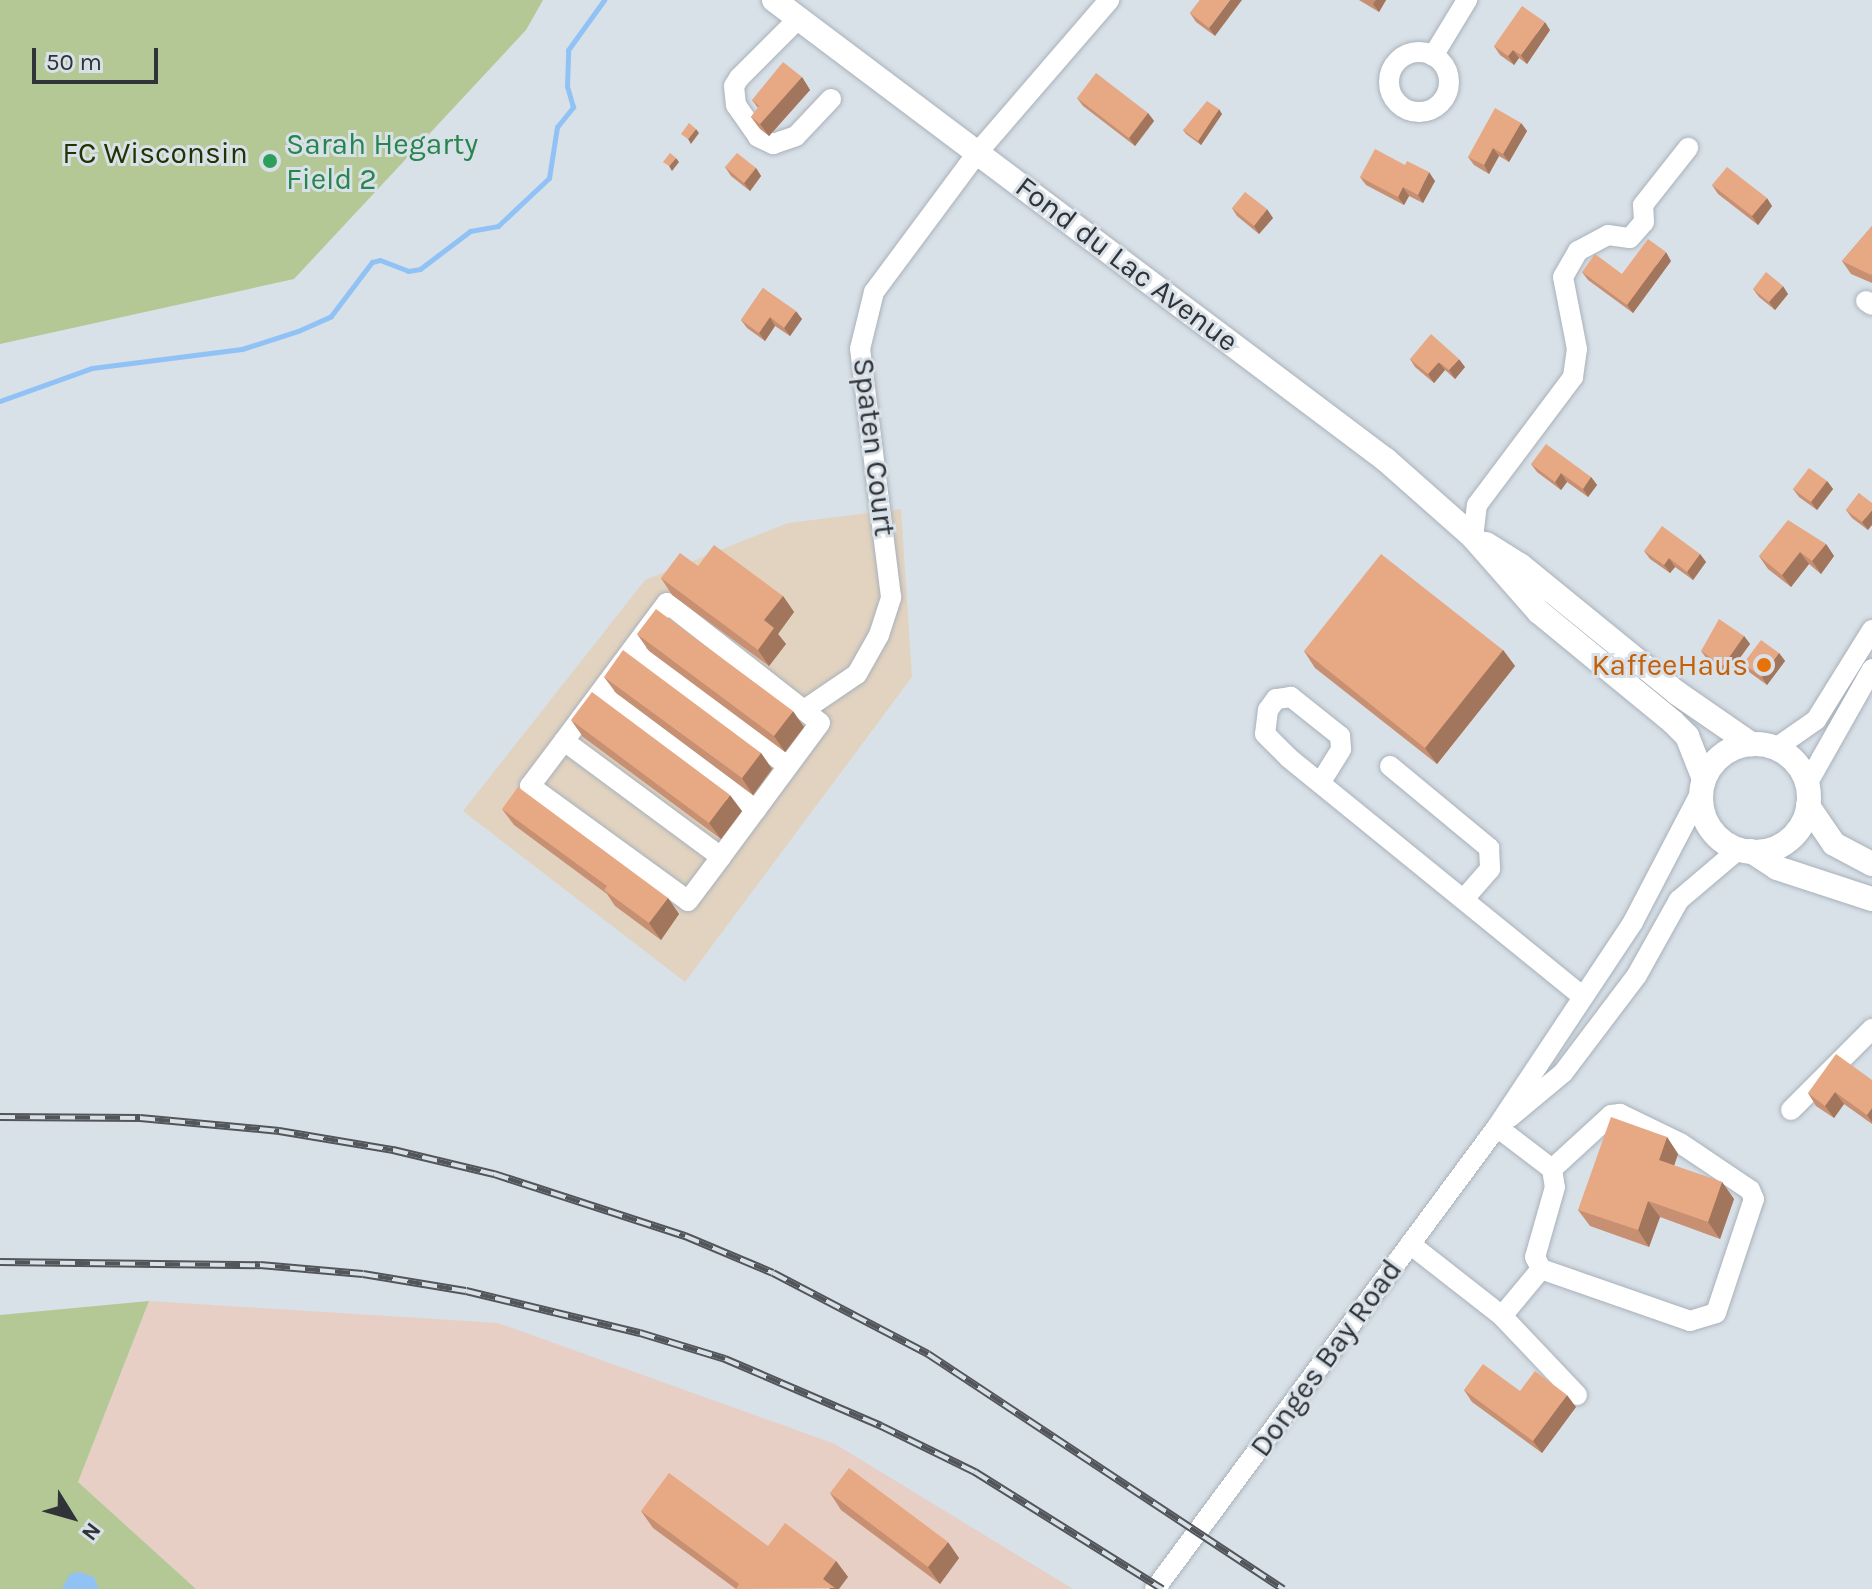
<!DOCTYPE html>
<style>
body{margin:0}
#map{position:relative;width:1872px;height:1589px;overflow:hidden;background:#d8e0e8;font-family:Karla,sans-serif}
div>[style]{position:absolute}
.commercial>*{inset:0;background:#e2d3c0}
.industrial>*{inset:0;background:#e7cfc6}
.green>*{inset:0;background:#b3c894}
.water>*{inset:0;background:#91c2f5}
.stream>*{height:5px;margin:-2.5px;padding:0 2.5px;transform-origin:2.5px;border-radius:2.5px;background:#91c2f5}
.roads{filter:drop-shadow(0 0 2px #a9b1b9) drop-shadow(0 0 2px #a9b1b9)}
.minor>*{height:20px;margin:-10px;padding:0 10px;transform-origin:10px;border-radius:10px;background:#fff}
.minor>.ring{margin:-10px;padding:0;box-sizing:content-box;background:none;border:20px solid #fff;border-radius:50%}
.major>*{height:24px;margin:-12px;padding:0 12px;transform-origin:12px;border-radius:12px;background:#fff}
.major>.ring{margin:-12px;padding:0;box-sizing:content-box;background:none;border:24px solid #fff;border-radius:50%}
.rail>*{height:8px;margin-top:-4px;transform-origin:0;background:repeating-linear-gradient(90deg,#d8e0e8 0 15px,#52565a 0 30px);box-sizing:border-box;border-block:2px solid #52565a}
.wall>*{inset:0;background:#c79072}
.shaded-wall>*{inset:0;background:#a2765c}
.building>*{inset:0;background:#e7a884}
.dots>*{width:22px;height:22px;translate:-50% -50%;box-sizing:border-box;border:4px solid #d8e0e8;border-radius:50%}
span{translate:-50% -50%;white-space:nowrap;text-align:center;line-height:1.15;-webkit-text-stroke:6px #d8e0e8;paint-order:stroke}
.leisure-label{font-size:30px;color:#27864d}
.left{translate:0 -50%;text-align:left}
.park-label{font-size:30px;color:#233202}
.street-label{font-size:30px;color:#303337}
.food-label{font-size:30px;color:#c56008}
.right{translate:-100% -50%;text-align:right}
.north{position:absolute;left:32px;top:1477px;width:80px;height:80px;-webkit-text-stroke:6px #d8e0e8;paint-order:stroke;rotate:127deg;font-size:22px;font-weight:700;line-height:32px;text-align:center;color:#303337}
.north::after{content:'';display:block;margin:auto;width:28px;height:36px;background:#303337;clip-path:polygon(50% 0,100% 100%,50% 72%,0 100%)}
.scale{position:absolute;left:32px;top:48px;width:126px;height:36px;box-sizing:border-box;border:4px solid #303337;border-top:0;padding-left:10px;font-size:24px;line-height:28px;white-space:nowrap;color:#303337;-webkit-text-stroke:6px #d8e0e8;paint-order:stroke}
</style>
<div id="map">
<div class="commercial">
<div style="clip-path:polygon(901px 509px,912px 677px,685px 982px,463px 811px,645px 580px,788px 523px)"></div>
</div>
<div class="industrial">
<div style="clip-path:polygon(149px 1301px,498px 1323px,835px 1444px,1073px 1589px,196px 1589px,78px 1482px)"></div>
</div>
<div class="green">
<div style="clip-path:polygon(0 0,543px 0,526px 30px,294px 279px,0 344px)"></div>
<div style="clip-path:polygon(149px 1301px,78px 1482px,196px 1589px,0 1589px,0 1315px)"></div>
</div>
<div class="water">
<div style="clip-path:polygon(79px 1572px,94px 1577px,99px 1589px,62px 1589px,70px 1574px)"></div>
</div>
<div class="stream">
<div style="left:0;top:401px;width:98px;rotate:-19.7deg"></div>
<div style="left:92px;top:368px;width:151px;rotate:-7.2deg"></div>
<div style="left:242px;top:349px;width:59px;rotate:-17.8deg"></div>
<div style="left:298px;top:331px;width:36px;rotate:-24deg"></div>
<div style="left:331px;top:316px;width:68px;rotate:-52.8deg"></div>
<div style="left:372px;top:262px;width:8px;rotate:-14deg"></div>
<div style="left:380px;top:260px;width:30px;rotate:21deg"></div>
<div style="left:408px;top:271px;width:12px;rotate:-9deg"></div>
<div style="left:420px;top:269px;width:63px;rotate:-37.2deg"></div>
<div style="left:470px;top:231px;width:28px;rotate:-10deg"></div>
<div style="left:498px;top:226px;width:70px;rotate:-43.3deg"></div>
<div style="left:549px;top:178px;width:52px;rotate:-81.1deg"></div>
<div style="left:557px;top:127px;width:26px;rotate:-51deg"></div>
<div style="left:573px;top:107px;width:22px;rotate:-106deg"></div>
<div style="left:567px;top:86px;width:36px;rotate:-88deg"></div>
<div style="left:568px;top:50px;width:62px;rotate:-54.2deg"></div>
</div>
<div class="roads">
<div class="minor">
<div style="left:799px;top:18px;width:85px;rotate:135deg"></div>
<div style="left:739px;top:78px;width:9px;rotate:122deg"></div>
<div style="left:734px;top:86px;width:19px;rotate:84deg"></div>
<div style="left:736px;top:105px;width:39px;rotate:55deg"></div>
<div style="left:758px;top:137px;width:17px;rotate:25deg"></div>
<div style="left:773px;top:144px;width:24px;rotate:-19deg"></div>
<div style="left:796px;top:136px;width:51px;rotate:-46.6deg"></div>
<div class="ring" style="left:1389px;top:52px;width:40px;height:40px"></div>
<div style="left:1433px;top:56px;width:66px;rotate:-58.7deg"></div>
<div style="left:1866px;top:301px;width:7px;rotate:34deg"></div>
<div style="left:1473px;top:537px;width:32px;rotate:-83deg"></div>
<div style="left:1477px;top:505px;width:160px;rotate:-53.1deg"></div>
<div style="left:1573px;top:377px;width:28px;rotate:-82deg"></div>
<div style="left:1577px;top:349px;width:73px;rotate:-101deg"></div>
<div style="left:1563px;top:277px;width:30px;rotate:-60deg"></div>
<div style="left:1578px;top:251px;width:34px;rotate:-28deg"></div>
<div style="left:1608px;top:235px;width:22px;rotate:8deg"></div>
<div style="left:1630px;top:238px;width:21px;rotate:-49deg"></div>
<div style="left:1644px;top:222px;width:17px;rotate:-93deg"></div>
<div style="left:1643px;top:205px;width:73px;rotate:-51.7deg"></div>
<div style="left:667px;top:603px;width:194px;rotate:38.1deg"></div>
<div style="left:820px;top:723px;width:167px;rotate:126.5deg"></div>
<div style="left:721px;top:857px;width:195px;rotate:-143.5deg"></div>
<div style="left:564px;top:741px;width:172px;rotate:-53.3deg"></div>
<div style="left:632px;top:650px;width:194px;rotate:36.6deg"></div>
<div style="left:600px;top:693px;width:195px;rotate:36.9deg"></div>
<div style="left:807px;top:708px;width:60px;rotate:-34.2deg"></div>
<div style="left:857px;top:674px;width:45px;rotate:-60.6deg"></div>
<div style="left:879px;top:635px;width:40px;rotate:-72deg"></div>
<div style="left:891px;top:597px;width:250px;rotate:-97.1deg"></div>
<div style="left:860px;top:349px;width:59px;rotate:-76.2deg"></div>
<div style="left:874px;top:292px;width:174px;rotate:-53.4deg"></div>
<div style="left:978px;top:152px;width:201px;rotate:-49.2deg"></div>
<div style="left:564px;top:741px;width:56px;rotate:127.1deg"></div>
<div style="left:530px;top:786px;width:195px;rotate:36deg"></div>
<div style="left:688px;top:901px;width:55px;rotate:-53.1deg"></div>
<div style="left:1776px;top:748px;width:49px;rotate:-35deg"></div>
<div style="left:1816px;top:720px;width:106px;rotate:-58.1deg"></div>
<div style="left:1390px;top:766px;width:129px;rotate:39.6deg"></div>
<div style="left:1489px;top:848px;width:21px;rotate:87deg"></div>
<div style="left:1490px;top:869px;width:38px;rotate:131deg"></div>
<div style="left:1322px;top:780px;width:36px;rotate:-58deg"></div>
<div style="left:1341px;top:749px;width:13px;rotate:-94deg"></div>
<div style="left:1340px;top:736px;width:63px;rotate:-141.5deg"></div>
<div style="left:1291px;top:697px;width:15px;rotate:172deg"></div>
<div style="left:1276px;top:699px;width:14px;rotate:126deg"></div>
<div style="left:1268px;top:710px;width:24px;rotate:97deg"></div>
<div style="left:1265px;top:734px;width:34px;rotate:45deg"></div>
<div style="left:1289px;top:758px;width:379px;rotate:39.1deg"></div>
<div style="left:1807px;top:784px;width:132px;rotate:-60.5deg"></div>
<div style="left:1791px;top:1110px;width:115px;rotate:-45deg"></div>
<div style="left:1510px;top:1117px;width:69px;rotate:-39.7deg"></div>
<div style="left:1563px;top:1073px;width:123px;rotate:-52.9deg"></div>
<div style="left:1637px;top:975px;width:86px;rotate:-60.8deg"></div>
<div style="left:1679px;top:900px;width:79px;rotate:-40.4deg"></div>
<div style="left:1497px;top:1127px;width:69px;rotate:37.4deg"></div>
<div style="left:1552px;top:1169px;width:18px;rotate:81deg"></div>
<div style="left:1555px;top:1187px;width:73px;rotate:105.9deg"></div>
<div style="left:1535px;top:1257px;width:13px;rotate:63deg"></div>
<div style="left:1541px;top:1269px;width:158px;rotate:19.2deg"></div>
<div style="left:1690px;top:1321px;width:27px;rotate:-17deg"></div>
<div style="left:1716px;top:1313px;width:120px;rotate:-71.6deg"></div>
<div style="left:1754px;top:1199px;width:10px;rotate:-114deg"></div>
<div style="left:1750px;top:1190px;width:84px;rotate:-146.1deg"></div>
<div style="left:1680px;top:1143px;width:67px;rotate:-154.2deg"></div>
<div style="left:1620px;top:1114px;width:9px;rotate:174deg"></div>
<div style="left:1611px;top:1115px;width:80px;rotate:137.5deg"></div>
<div style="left:1410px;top:1244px;width:117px;rotate:38deg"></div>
<div style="left:1502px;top:1316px;width:61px;rotate:-50.3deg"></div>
<div style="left:1502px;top:1316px;width:109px;rotate:46.5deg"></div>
<div style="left:1155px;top:1589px;width:575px;rotate:-53.49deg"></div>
<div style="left:1497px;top:1127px;width:246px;rotate:-56.4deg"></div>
<div style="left:1633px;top:922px;width:147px;rotate:-62.4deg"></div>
</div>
<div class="major">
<div style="left:774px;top:0;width:766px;rotate:36.93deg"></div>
<div style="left:1386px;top:460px;width:116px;rotate:41.5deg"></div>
<div style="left:1473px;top:537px;width:100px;rotate:48.7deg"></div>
<div style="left:1539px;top:612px;width:173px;rotate:39.4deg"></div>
<div style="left:1673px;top:722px;width:20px;rotate:45deg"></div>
<div style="left:1687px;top:736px;width:46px;rotate:68.4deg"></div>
<div style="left:1486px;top:544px;width:40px;rotate:32deg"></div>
<div style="left:1520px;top:565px;width:203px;rotate:39.2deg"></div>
<div style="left:1677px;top:693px;width:90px;rotate:34.6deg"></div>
<div class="ring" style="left:1701px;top:744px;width:84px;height:84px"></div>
<div style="left:1808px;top:806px;width:46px;rotate:55.6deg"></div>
<div style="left:1834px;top:844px;width:43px;rotate:27.8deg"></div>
<div style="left:1751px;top:851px;width:31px;rotate:33deg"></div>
<div style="left:1777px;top:868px;width:100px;rotate:18.1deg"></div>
</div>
</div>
<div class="rail">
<div style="left:0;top:1117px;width:140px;rotate:0.4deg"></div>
<div style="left:140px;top:1118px;width:140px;rotate:5.3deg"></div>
<div style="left:279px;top:1131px;width:116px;rotate:9.5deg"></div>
<div style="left:393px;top:1150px;width:104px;rotate:13.4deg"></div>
<div style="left:494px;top:1174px;width:201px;rotate:18deg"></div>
<div style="left:685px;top:1236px;width:95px;rotate:22.8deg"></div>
<div style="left:773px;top:1273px;width:175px;rotate:27.6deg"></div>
<div style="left:928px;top:1354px;width:426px;rotate:33.5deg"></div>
<div style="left:0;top:1262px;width:260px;rotate:0.7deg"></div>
<div style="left:260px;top:1265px;width:103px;rotate:5deg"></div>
<div style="left:363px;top:1274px;width:104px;rotate:9.4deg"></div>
<div style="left:466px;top:1291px;width:179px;rotate:13.6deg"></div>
<div style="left:640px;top:1333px;width:89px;rotate:17deg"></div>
<div style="left:725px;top:1359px;width:170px;rotate:23.2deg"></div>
<div style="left:881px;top:1426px;width:105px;rotate:26.1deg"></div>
<div style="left:975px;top:1472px;width:221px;rotate:32deg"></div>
</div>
<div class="wall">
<div style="clip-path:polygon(1200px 0,1215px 36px,1196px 22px,1190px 13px)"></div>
<div style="clip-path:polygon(1359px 0,1386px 0,1379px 12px)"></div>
<div style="clip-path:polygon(1550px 30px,1527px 64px,1519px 58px,1514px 65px,1500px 55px,1494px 46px)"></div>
<div style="clip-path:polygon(802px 77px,810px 90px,769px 136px,760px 129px,751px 117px,758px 108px,752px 100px)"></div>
<div style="clip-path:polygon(1077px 98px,1148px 113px,1154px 121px,1135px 146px,1083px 106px)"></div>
<div style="clip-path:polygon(1222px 114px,1201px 145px,1186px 134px,1183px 130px)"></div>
<div style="clip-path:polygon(1521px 123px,1527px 131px,1509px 162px,1499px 156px,1489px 174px,1474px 165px,1468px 157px)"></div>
<div style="clip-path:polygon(725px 167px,756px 168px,761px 176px,750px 191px,731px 176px)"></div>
<div style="clip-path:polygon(1360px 177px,1435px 181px,1423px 203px,1409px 196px,1404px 205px,1366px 185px)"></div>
<div style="clip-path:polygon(1712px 185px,1772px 206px,1758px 225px,1718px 194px)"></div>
<div style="clip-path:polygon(1232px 208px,1273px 218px,1259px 234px,1237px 216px)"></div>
<div style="clip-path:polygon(1872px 226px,1872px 283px,1851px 274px,1842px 261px)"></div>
<div style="clip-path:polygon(1671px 261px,1633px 313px,1588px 280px,1582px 272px,1622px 274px)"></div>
<div style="clip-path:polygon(763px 288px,802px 319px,790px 336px,775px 326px,765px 341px,747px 328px,741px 320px)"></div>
<div style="clip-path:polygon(1753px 289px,1788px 294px,1775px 310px,1759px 297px)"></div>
<div style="clip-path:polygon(1410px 359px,1465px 367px,1455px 379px,1445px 370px,1434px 383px,1415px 367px)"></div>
<div style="clip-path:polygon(1531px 464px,1591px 477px,1597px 485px,1588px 497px,1567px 482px,1561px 490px,1537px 472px)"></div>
<div style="clip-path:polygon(1827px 481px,1833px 489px,1817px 510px,1799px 497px,1793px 489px)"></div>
<div style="clip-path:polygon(1859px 493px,1868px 530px,1852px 518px,1846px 510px)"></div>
<div style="clip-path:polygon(1826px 544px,1834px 556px,1821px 574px,1809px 564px,1791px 587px,1768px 569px,1759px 556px)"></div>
<div style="clip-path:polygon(1644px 551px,1700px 554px,1706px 562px,1693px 580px,1675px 567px,1670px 573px,1650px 559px)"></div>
<div style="clip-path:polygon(661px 578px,783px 596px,794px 612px,778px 634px,786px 644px,769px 666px,672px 595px)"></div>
<div style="clip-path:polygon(637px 634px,804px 727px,785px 752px,649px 651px)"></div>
<div style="clip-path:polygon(1744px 636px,1750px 644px,1728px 674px,1707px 659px,1701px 651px)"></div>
<div style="clip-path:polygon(1503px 650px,1515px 666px,1437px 764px,1315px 668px,1304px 651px)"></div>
<div style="clip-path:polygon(1779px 653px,1785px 661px,1767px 685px,1749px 672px,1743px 664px)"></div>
<div style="clip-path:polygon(604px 677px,761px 753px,772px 769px,753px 795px,616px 693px)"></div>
<div style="clip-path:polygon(571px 720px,742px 811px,721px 839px,583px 737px)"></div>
<div style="clip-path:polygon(502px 809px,668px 898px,679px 914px,661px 940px,615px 906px,607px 894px,514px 825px)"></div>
<div style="clip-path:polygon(1872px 1080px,1872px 1124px,1844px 1104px,1834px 1118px,1816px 1106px,1808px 1093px)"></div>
<div style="clip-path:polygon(1667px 1137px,1678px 1154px,1674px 1166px,1722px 1182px,1734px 1199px,1720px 1239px,1660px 1217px,1649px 1247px,1590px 1226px,1578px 1210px)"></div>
<div style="clip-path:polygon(1464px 1390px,1520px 1391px,1576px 1407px,1542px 1453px,1472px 1402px)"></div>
<div style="clip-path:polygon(830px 1493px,959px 1558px,940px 1584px,841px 1510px)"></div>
<div style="clip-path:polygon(641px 1511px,768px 1546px,836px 1561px,848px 1577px,736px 1589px,653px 1528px)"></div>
</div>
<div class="shaded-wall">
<div style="clip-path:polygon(1230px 0,1242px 0,1215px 36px,1209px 28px)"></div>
<div style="clip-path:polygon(1376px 0,1386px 0,1379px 12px,1373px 4px)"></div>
<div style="clip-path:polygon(1545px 22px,1550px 30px,1527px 64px,1521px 55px)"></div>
<div style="clip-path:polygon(1513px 50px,1519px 58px,1514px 65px,1508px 56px)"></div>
<div style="clip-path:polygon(802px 77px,810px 90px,769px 136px,760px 124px)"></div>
<div style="clip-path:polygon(1219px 109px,1222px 114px,1201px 145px,1198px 141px)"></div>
<div style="clip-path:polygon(1148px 113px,1154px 121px,1135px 146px,1129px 138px)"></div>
<div style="clip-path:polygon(1521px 123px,1527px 131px,1509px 162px,1503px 154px)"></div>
<div style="clip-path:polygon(696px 129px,699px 133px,691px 144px,688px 139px)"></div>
<div style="clip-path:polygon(1493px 148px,1499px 156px,1489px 174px,1484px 165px)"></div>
<div style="clip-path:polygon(676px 158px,679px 162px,672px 171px,669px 166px)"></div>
<div style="clip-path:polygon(756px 168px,761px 176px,750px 191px,744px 183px)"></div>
<div style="clip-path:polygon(1429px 172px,1435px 181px,1423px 203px,1418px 195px)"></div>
<div style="clip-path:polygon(1403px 187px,1409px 196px,1404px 205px,1398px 197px)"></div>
<div style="clip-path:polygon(1767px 198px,1772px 206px,1758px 225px,1752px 216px)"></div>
<div style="clip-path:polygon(1267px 209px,1273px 218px,1259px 234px,1254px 226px)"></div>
<div style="clip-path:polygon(1666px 252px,1671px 261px,1633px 313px,1627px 305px)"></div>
<div style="clip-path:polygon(1783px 286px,1788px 294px,1775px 310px,1769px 302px)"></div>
<div style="clip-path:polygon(796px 311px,802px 319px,790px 336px,784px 328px)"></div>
<div style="clip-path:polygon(770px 317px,775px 326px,765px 341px,759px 333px)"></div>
<div style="clip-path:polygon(1459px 359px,1465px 367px,1455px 379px,1449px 370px)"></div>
<div style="clip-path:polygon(1439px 362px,1445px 370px,1434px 383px,1428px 374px)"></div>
<div style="clip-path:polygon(1561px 473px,1567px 482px,1561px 490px,1555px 482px)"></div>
<div style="clip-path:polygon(1591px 477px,1597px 485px,1588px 497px,1583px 489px)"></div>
<div style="clip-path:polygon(1827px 481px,1833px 489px,1817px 510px,1811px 502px)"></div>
<div style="clip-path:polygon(1872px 510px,1872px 525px,1868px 530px,1862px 522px)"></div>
<div style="clip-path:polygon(1826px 544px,1834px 556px,1821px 574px,1812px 561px)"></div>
<div style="clip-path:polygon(1800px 552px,1809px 564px,1791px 587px,1782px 575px)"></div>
<div style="clip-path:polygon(1700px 554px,1706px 562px,1693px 580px,1687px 572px)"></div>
<div style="clip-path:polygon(1669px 558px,1675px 567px,1670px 573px,1664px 565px)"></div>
<div style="clip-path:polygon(783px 596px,794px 612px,778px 634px,786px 644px,769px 666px,758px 650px,764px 620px)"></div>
<div style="clip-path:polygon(1744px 636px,1750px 644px,1728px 674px,1723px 666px)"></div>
<div style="clip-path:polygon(1503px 650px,1515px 666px,1437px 764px,1425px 748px)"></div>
<div style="clip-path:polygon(1779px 653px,1785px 661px,1767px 685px,1762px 677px)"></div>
<div style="clip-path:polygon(793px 711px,804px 727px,785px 752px,774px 736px)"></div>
<div style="clip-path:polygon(761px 753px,772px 769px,753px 795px,742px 778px)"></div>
<div style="clip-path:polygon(730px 795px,742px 811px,721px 839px,709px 823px)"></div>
<div style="clip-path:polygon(668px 898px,679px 914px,661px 940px,649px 923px)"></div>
<div style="clip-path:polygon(1835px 1092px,1844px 1104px,1834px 1118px,1825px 1106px)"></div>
<div style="clip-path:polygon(1872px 1108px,1872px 1122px,1867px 1115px)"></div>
<div style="clip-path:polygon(1667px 1137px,1678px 1154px,1670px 1177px,1659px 1160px)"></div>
<div style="clip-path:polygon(1722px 1182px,1734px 1199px,1720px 1239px,1708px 1222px)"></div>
<div style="clip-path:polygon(1648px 1201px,1660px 1217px,1649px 1247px,1638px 1230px)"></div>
<div style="clip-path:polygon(1567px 1395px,1576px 1407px,1542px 1453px,1533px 1441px)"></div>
<div style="clip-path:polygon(948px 1542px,959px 1558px,940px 1584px,928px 1567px)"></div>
<div style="clip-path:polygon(836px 1561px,848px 1577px,839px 1589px,830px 1589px,823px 1579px)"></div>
</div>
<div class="building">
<div style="clip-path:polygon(1200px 0,1230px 0,1209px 28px,1190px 13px)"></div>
<div style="clip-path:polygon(1522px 6px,1545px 22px,1521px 55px,1513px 50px,1508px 56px,1494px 46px)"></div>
<div style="clip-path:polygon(783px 62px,802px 77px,760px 124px,751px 117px,759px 106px,752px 100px)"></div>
<div style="clip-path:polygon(1096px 73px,1148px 113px,1129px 138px,1077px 98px)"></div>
<div style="clip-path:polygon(1207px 101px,1219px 109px,1198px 141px,1183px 130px)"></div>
<div style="clip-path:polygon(1495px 108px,1521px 123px,1503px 154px,1493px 148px,1484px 165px,1468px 157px)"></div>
<div style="clip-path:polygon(689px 123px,696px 129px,688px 139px,681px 134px)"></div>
<div style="clip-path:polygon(1375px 149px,1405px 165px,1407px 161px,1429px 172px,1418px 195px,1403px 187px,1398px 197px,1360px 177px)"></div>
<div style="clip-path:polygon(670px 153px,676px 158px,669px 166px,663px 162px)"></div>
<div style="clip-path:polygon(737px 153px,756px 168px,744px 183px,725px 167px)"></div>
<div style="clip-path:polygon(1727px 167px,1767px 198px,1752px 216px,1712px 185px)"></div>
<div style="clip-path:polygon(1245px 192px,1267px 209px,1254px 226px,1232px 208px)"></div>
<div style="clip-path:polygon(1872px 226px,1872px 274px,1871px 275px,1842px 261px)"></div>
<div style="clip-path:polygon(1648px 239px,1666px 252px,1627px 305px,1582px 272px,1595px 254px,1622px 274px)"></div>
<div style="clip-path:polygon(1766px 272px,1783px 286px,1769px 302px,1753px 289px)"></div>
<div style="clip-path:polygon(763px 288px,796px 311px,784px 328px,770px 317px,759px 333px,741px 320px)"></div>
<div style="clip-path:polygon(1431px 334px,1459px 359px,1449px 370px,1439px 362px,1428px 374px,1410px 359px)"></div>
<div style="clip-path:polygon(1546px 444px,1591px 477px,1583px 489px,1561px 473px,1555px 482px,1531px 464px)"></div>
<div style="clip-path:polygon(1809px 468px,1827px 481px,1811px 502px,1793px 489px)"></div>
<div style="clip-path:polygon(1859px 493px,1872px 503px,1872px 510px,1862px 522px,1846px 510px)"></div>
<div style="clip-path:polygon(1788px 520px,1826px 544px,1812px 561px,1800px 552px,1782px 575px,1759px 556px)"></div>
<div style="clip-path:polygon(1662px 526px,1700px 554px,1687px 572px,1669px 558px,1664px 565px,1644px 551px)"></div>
<div style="clip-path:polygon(714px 545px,783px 596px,764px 620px,774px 628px,758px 650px,661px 578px,680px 553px,698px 566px)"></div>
<div style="clip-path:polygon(1381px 554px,1503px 650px,1425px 748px,1304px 651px)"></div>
<div style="clip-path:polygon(656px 609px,793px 711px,774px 736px,637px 634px)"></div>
<div style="clip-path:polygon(1719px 619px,1744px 636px,1723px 666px,1701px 651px)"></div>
<div style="clip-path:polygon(1761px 640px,1779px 653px,1762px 677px,1743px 664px)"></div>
<div style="clip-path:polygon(623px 650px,761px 753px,742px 778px,604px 677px)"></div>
<div style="clip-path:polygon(592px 692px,730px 795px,709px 823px,571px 720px)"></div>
<div style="clip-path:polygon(518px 787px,668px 898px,649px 923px,604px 890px,607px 886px,502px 809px)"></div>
<div style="clip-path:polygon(1836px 1054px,1872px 1080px,1872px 1108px,1867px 1115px,1835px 1092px,1825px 1106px,1808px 1093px)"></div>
<div style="clip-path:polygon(1611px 1117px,1667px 1137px,1659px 1160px,1722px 1182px,1708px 1222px,1648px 1201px,1638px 1230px,1578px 1210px)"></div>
<div style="clip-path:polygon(1483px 1364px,1520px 1391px,1535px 1371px,1567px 1395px,1533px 1441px,1464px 1390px)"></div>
<div style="clip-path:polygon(849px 1468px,948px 1542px,928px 1567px,830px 1493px)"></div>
<div style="clip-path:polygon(669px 1473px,768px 1546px,785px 1523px,836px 1561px,823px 1579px,835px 1588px,736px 1589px,739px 1584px,641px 1511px)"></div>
</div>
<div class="dots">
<div style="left:270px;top:161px;background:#2e9e5b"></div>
<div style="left:1764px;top:665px;background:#e8710a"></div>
</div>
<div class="leisure-label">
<span class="left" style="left:286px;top:161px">Sarah Hegarty<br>Field 2</span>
</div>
<div class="park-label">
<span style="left:155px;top:153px">FC Wisconsin</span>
</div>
<div class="street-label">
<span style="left:1127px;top:264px;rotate:37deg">Fond du Lac Avenue</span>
<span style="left:874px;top:447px;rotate:83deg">Spaten Court</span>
<span style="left:1326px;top:1358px;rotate:-54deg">Donges Bay Road</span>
</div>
<div class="food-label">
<span class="right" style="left:1748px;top:665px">KaffeeHaus</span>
</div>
<div class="north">N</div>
<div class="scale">50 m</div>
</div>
